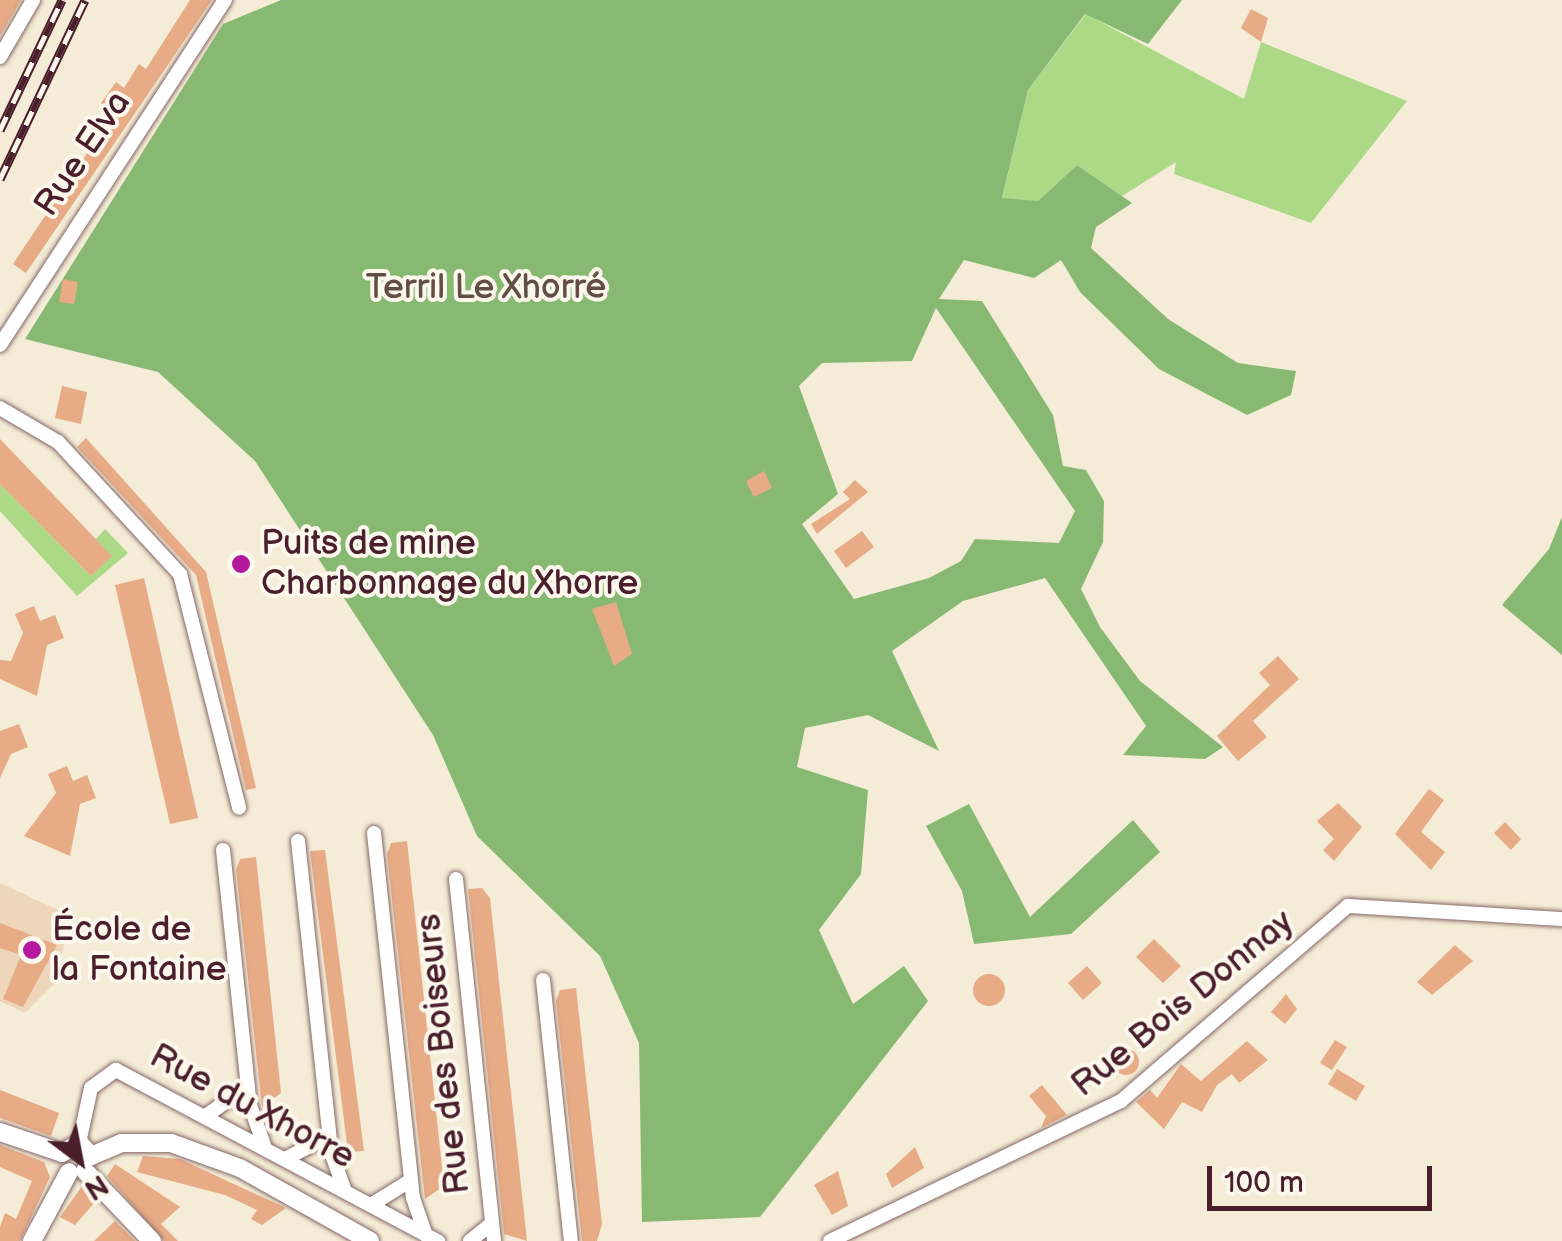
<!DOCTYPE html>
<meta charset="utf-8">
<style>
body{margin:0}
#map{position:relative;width:1562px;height:1241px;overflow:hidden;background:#f4ecd6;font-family:"Balsamiq Sans",sans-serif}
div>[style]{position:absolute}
.built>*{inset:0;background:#eed6bb}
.green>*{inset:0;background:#abd986}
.forest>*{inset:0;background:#88b973}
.building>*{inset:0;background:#e7ab86}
.round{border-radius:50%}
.roads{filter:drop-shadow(0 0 2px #866767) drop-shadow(0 0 2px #866767)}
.minor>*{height:14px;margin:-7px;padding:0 7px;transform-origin:7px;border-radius:7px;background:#fff}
.tertiary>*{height:18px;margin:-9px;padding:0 9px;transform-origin:9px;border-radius:9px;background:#fff}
.rail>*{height:9px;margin-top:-4.5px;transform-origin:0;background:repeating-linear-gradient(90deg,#fbf7ec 0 15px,#4a1f2b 0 30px);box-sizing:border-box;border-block:2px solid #4a1f2b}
.dots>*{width:28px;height:28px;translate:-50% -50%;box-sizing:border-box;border:5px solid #fbf7ec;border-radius:50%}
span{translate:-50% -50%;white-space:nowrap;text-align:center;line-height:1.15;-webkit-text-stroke:8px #fbf7ec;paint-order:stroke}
.street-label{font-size:35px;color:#4a1f2b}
.park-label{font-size:35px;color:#624e42}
.poi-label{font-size:35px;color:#4a1f2b}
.left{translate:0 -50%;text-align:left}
.north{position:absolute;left:30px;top:1111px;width:100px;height:100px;-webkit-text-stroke:8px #fbf7ec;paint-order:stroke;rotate:148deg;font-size:28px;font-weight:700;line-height:40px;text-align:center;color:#4a1f2b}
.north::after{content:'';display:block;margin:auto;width:35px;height:45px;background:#4a1f2b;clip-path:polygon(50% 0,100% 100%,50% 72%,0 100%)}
.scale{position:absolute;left:1207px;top:1166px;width:225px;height:45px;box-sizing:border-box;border:5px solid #4a1f2b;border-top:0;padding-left:12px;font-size:30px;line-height:35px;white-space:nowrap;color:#4a1f2b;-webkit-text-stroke:8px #fbf7ec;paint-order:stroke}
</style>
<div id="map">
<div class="built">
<div style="clip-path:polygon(0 883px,71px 916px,55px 983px,25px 1013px,0 1001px)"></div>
</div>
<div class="green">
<div style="clip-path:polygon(1086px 14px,1244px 99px,1261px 42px,1407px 101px,1311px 223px,1174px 174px,1176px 162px,1122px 196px,1077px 165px,1038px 201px,1016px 206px,1002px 199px,1028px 90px)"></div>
<div style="clip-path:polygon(0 484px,91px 576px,111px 556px,96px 539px,105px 529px,128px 553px,77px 596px,0 511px)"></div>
</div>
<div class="forest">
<div style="clip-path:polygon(evenodd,281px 0,1219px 0,1182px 0,1148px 44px,1085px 14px,1028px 90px,1002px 198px,1038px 201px,1077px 165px,1132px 203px,1096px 227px,1091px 248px,1168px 319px,1238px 363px,1296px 371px,1291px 395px,1247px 415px,1159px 369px,1080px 292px,1061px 260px,1034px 278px,964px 260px,939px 299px,982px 301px,1053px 415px,1063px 466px,1086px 470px,1104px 501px,1103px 542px,1081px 589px,1100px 627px,1140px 681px,1223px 747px,1205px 759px,1123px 755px,1146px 726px,1045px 578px,963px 601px,892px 651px,939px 751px,868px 715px,805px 728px,797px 767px,868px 790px,861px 874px,819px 930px,853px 1004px,904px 966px,928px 1001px,760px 1217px,642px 1222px,639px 1043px,600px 956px,477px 836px,433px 735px,255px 461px,158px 372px,25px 339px,223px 24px,281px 0,936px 308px,1075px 511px,1059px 543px,975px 539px,961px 561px,929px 578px,854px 599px,802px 524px,838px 494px,799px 386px,822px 363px,912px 361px,936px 308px)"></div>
<div style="clip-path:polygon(1562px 517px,1562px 655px,1502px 605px,1549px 549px)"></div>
<div style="clip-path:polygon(969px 804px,1030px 917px,1133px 820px,1160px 852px,1071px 934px,974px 944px,962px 891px,926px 826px)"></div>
</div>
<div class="building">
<div style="clip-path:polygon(0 0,21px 0,0 36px)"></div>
<div style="clip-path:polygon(190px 0,212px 0,26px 273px,13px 264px,115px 111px,101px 103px,116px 82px,124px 88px,139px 64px,146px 69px)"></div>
<div style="clip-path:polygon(1251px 9px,1268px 18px,1261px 42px,1241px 28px)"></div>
<div style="clip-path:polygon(63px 279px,78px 282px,74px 304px,59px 302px)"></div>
<div style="clip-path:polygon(62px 386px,87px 392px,81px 424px,55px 418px)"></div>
<div style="clip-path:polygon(86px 438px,206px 572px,256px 788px,246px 790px,196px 575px,77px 447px)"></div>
<div style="clip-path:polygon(0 439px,112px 556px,91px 576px,0 484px)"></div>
<div style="clip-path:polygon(764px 471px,772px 488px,754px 497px,746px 481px)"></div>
<div style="clip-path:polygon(855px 480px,868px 492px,817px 534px,811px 524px,850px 499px,843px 492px)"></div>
<div style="clip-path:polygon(862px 531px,874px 547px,846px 568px,834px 551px)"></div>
<div style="clip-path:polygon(144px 578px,198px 818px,170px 824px,115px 585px)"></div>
<div style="clip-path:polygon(616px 602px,632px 654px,614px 666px,592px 609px)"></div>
<div style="clip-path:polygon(34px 606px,40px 621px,55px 615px,64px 638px,47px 645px,37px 696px,0 679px,0 660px,11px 661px,23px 633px,15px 614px)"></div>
<div style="clip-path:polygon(1278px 656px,1299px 679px,1253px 721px,1267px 737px,1238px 761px,1217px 736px,1270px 685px,1259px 673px)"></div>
<div style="clip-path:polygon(19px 724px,28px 747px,11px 754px,0 778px,0 731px)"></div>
<div style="clip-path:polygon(67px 766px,73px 781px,87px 775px,96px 798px,80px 804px,70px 856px,24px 836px,56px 793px,48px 774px)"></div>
<div style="clip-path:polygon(1429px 789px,1444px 800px,1421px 832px,1445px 852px,1431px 870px,1395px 834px)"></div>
<div style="clip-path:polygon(1338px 803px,1362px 827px,1334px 861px,1323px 850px,1334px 839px,1317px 821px)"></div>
<div style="clip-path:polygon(1505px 822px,1521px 839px,1511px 850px,1494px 833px)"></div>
<div style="clip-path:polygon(407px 841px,444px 1186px,425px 1199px,387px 854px,391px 843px)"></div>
<div style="clip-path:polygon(325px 850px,364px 1151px,348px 1152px,310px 851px)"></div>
<div style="clip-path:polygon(256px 857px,281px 1093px,262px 1107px,236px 870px,240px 859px)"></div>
<div style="clip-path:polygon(482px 888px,490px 898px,527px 1241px,504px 1234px,468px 889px)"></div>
<div style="clip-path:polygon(0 923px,57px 945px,23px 1007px,3px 999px,21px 955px,0 948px)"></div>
<div style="clip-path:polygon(1154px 939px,1181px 966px,1163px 983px,1136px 957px)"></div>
<div style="clip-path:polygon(1455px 945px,1473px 961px,1432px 995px,1417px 982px)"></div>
<div style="clip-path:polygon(1087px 966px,1102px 983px,1083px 1000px,1068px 983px)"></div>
<div class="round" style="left:973px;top:974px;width:32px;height:32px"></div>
<div style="clip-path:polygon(576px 988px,602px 1224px,597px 1241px,582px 1241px,556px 1001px,560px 990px)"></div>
<div style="clip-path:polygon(1286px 994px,1297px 1009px,1285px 1024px,1271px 1012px)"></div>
<div style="clip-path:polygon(1335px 1040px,1347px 1047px,1332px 1070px,1320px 1063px)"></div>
<div style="clip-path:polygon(1247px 1041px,1268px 1060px,1239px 1083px,1232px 1074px,1217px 1085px,1202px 1112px,1182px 1102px,1164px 1129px,1136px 1102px,1150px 1090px,1157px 1098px,1181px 1064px,1201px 1081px)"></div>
<div class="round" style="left:1113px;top:1049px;width:26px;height:26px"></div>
<div style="clip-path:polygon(1337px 1069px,1365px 1086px,1356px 1101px,1328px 1084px)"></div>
<div style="clip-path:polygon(1042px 1085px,1067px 1115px,1041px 1128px,1046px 1116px,1029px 1096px)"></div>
<div style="clip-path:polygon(0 1090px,59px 1113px,51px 1136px,0 1118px)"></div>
<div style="clip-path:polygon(0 1145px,44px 1162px,50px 1177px,20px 1241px,0 1241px,0 1227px,5px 1213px,16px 1219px,32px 1181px,0 1167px)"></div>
<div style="clip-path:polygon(915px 1147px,924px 1168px,892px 1188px,886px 1174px)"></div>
<div style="clip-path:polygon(143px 1156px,180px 1159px,286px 1208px,262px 1225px,251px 1219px,257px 1210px,225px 1195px,137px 1172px)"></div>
<div style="clip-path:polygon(115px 1164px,180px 1207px,161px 1224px,178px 1241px,164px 1241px,107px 1176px)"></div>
<div style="clip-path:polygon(838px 1171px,848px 1206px,832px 1215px,814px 1185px)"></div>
<div style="clip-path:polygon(82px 1186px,96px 1201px,75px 1225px,60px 1217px)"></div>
<div style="clip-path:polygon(115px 1221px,135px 1241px,94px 1241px)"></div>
</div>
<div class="roads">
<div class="minor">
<div style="left:0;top:57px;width:66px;rotate:-59.9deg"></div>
<div style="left:0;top:345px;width:412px;rotate:-56.9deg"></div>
<div style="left:0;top:408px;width:67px;rotate:30.4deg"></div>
<div style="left:58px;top:442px;width:180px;rotate:47.3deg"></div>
<div style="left:180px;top:574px;width:241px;rotate:75.8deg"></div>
<div style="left:374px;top:833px;width:367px;rotate:83.9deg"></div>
<div style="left:413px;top:1198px;width:39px;rotate:71deg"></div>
<div style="left:298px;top:841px;width:313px;rotate:83.9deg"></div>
<div style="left:331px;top:1152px;width:41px;rotate:70.3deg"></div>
<div style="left:223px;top:850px;width:256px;rotate:84deg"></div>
<div style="left:250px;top:1105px;width:42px;rotate:70.7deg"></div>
<div style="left:456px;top:879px;width:364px;rotate:84deg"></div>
<div style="left:543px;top:980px;width:262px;rotate:83.9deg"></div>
<div style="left:207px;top:1115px;width:50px;rotate:-35.3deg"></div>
<div style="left:79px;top:1143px;width:56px;rotate:-77.7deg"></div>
<div style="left:91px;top:1088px;width:31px;rotate:-36deg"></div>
<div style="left:116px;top:1070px;width:365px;rotate:28deg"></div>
<div style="left:287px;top:1158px;width:47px;rotate:-27.6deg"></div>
<div style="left:371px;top:1205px;width:47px;rotate:-32deg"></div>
<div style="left:470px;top:1241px;width:28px;rotate:-39deg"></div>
<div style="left:830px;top:1241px;width:323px;rotate:-25.7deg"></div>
<div style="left:1121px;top:1101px;width:299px;rotate:-40.7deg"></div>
<div style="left:1348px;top:906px;width:214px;rotate:3.5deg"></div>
</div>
<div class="tertiary">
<div style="left:0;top:1132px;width:65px;rotate:18.7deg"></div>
<div style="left:62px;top:1153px;width:20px;rotate:-30deg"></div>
<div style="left:79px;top:1143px;width:18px;rotate:47deg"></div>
<div style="left:91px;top:1156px;width:33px;rotate:-23deg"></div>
<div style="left:121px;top:1143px;width:50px"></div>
<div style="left:171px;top:1143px;width:73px;rotate:19.9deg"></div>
<div style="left:240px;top:1168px;width:149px;rotate:29.3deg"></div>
<div style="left:85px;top:1171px;width:97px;rotate:46.3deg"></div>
<div style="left:32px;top:1241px;width:78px;rotate:-61.8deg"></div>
</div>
</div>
<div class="rail">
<div style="left:0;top:130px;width:144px;rotate:-64.5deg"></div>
<div style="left:0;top:179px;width:198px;rotate:-64.6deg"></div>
</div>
<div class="dots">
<div style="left:241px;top:564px;background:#b5179e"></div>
<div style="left:32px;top:950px;background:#b5179e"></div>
</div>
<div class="street-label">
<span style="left:83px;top:154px;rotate:-56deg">Rue Elva</span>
<span style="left:1183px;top:1004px;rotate:-39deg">Rue Bois Donnay</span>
<span style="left:444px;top:1054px;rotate:-96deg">Rue des Boiseurs</span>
<span style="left:252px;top:1107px;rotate:28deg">Rue du Xhorre</span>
</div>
<div class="park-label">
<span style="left:486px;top:288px">Terril Le Xhorré</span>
</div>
<div class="poi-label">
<span class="left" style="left:261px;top:564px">Puits de mine<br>Charbonnage du Xhorre</span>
<span class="left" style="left:52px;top:950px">École de<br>la Fontaine</span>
</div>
<div class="north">N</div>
<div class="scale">100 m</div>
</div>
